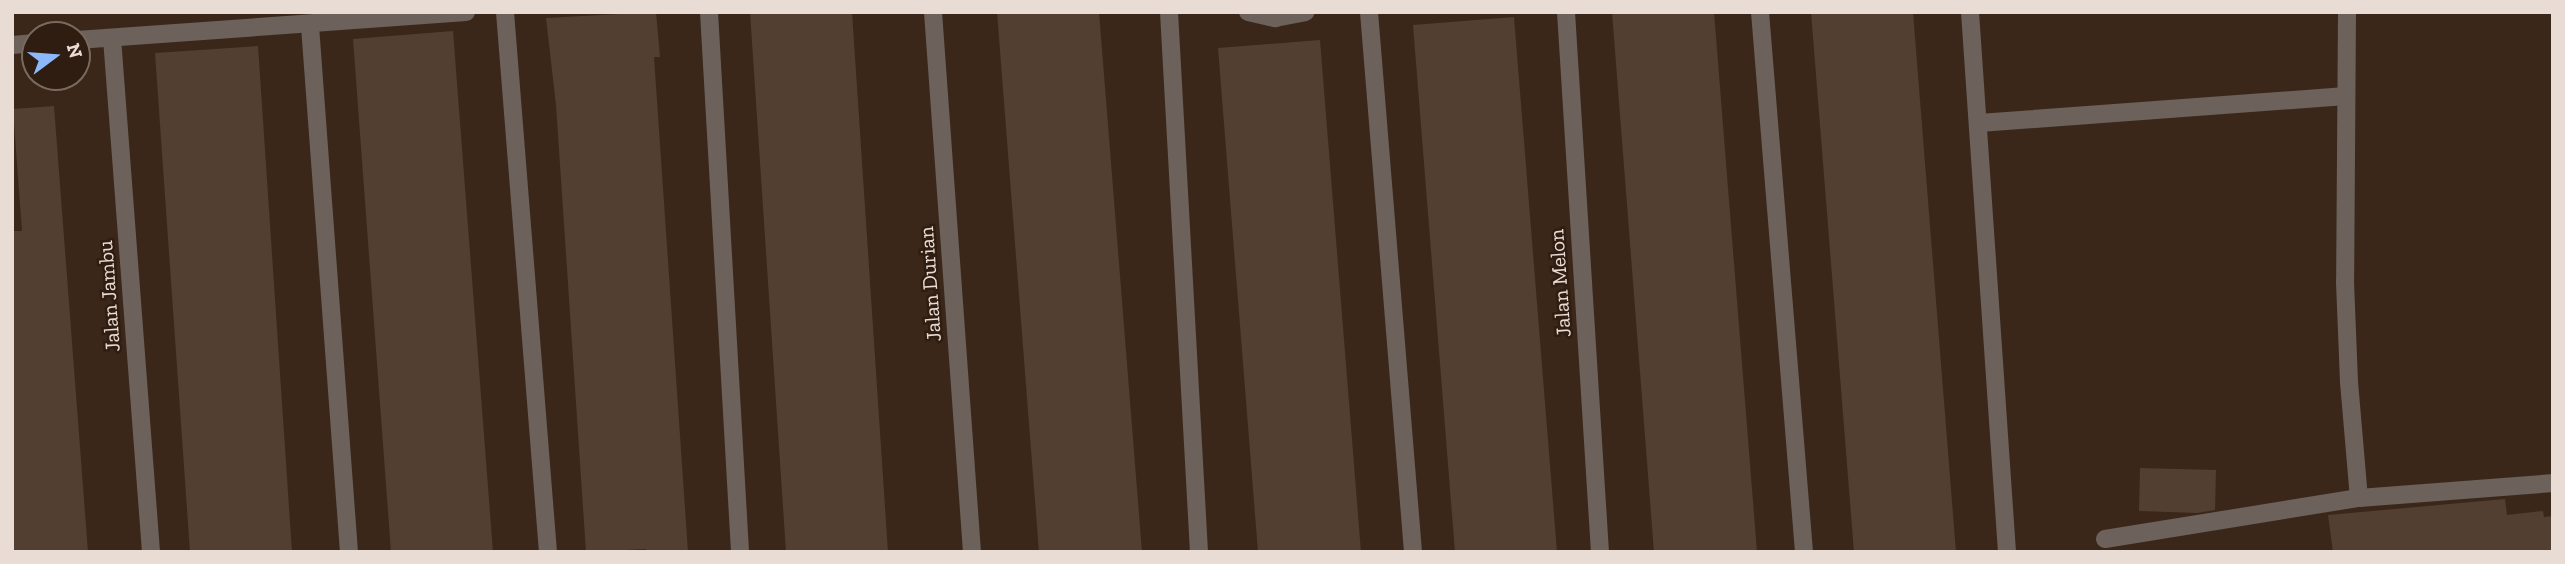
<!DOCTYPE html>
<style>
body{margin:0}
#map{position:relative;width:2565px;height:564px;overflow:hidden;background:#3a271a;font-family:"Zilla Slab",serif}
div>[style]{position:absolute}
.building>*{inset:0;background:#533f31}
.minor>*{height:18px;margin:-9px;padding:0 9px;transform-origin:9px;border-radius:9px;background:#6c625b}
span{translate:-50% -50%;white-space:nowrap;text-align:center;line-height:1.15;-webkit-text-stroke:5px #301d11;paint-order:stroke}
.street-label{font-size:21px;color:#e9dcd4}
.frame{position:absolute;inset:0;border:14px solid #e9dcd4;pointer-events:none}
.north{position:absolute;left:21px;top:21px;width:70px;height:70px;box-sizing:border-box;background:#301d11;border:2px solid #7a695f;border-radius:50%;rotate:74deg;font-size:19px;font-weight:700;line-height:28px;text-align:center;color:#e9dcd4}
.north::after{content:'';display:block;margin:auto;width:24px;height:32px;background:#8cb9fc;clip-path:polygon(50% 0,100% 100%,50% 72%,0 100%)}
</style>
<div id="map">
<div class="building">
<div style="clip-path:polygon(656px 12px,660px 57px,654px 57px,688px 552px,646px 552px,646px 549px,586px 552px,556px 105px,546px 18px)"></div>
<div style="clip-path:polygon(750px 12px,852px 12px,888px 552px,786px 552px)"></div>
<div style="clip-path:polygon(997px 12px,1099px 12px,1142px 552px,1039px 552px)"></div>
<div style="clip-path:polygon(1612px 12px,1714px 12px,1757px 552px,1654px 552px)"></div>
<div style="clip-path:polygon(1811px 12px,1913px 12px,1956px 552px,1854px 552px)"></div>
<div style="clip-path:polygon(1514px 17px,1557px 552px,1455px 552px,1413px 25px)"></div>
<div style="clip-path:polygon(453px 31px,493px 552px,391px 552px,353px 39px)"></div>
<div style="clip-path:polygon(1320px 40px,1361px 552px,1258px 552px,1218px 48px)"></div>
<div style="clip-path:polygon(258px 46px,292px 552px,190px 552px,155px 53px)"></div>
<div style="clip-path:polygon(54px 106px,88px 552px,12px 552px,12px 231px,22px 231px,13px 109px)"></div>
<div style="clip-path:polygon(2140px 468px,2216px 470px,2215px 510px,2197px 513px,2139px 511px)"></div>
<div style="clip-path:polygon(2505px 499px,2507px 515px,2543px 511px,2544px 517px,2553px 516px,2553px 552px,2333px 552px,2328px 515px)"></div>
</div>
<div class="minor">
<div style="left:505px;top:12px;width:542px;rotate:85.45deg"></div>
<div style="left:709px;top:12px;width:541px;rotate:86.71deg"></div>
<div style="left:933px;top:12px;width:541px;rotate:85.87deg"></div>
<div style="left:1169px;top:12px;width:541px;rotate:86.82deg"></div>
<div style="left:1248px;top:12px;width:28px;rotate:13deg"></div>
<div style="left:1275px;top:18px;width:31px;rotate:-11deg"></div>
<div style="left:1369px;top:12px;width:542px;rotate:85.34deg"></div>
<div style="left:1566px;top:12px;width:541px;rotate:86.4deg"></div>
<div style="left:1760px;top:12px;width:542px;rotate:85.34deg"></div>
<div style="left:1970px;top:12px;width:541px;rotate:86.08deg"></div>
<div style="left:2347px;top:12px;width:270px;rotate:90.4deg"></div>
<div style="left:2345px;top:282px;width:100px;rotate:87.7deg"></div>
<div style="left:2349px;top:382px;width:116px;rotate:85.1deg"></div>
<div style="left:310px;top:26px;width:527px;rotate:85.76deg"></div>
<div style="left:112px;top:38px;width:515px;rotate:85.66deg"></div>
<div style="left:77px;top:40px;width:390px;rotate:-4.1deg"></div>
<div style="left:12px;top:45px;width:23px;rotate:-5deg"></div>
<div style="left:1979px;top:123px;width:368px;rotate:-4.2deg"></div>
<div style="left:2105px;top:539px;width:257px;rotate:-9.2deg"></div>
<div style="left:2359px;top:498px;width:195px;rotate:-4.4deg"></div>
</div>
<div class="street-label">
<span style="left:1560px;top:283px;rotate:-94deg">Jalan Melon</span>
<span style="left:930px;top:284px;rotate:-94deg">Jalan Durian</span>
<span style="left:109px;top:296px;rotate:-94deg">Jalan Jambu</span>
</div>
<div class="frame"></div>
<div class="north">N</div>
</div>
